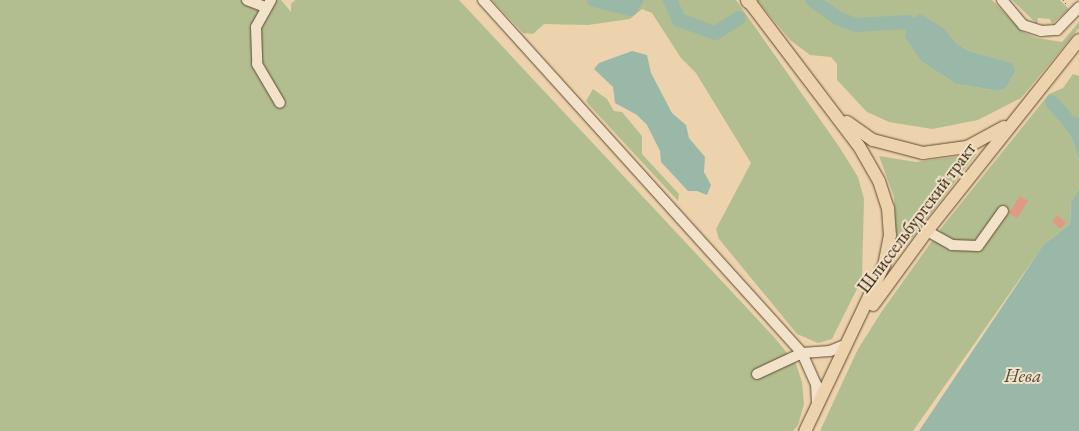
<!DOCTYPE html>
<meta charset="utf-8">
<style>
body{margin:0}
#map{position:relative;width:1079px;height:431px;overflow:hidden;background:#edd3ad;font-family:"EB Garamond",serif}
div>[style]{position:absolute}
.green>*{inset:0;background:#b2be8f}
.water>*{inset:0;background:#9ab8a7}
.river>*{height:14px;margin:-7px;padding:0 7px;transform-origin:7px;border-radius:7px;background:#9ab8a7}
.building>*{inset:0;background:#e09982}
.path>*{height:1px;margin-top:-0.5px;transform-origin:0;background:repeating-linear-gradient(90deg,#301d07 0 1px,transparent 0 3.5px)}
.roads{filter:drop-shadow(0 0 1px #5f4a30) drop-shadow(0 0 1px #5f4a30)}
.minor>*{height:10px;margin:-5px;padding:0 5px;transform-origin:5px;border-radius:5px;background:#f3e2ca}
.major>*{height:12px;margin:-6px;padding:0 6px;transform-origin:6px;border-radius:6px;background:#edd3ad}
.highway>*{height:15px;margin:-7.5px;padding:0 7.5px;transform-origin:7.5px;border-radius:7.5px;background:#edd3ad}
span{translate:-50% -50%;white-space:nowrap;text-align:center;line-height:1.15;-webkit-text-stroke:4px #f3e2ca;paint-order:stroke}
.street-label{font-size:18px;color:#301d07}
.water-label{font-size:19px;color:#504c37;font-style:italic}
</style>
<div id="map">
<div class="green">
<div style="clip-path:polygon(0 0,281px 0,291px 12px,291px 4px,295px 0,459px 0,774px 337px,796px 364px,802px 382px,804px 404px,798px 425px,793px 431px,0 431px)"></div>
<div style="clip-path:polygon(492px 0,736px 0,840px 148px,858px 177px,864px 199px,862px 279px,832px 339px,818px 343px,797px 334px,719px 239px,716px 229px,751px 163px,696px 73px,681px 58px,652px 13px,642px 9px,630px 19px,588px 25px,544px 24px,533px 34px,523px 33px)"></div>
<div style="clip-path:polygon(evenodd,757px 0,992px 0,1023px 32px,1037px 38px,1062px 42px,1079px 22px,1079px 28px,1021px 98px,978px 120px,932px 129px,889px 122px,867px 112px,837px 80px,837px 64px,831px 57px,810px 55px,790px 40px,757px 0,945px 29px,956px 43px,969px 51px,1011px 63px,1016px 71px,1006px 88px,999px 91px,956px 84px,922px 62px,945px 29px)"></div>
<div style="clip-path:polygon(1012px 0,1060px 0,1069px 9px,1052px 24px,1050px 19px,1038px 18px,1037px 24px)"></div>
<div style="clip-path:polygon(1073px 74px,1079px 76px,1079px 118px,1065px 119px,1064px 128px,1071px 136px,1079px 160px,1079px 189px,1071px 202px,1070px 224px,1045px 243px,913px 431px,820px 431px,858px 349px,882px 311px,942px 227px,1049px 94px,1063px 88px)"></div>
<div style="clip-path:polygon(593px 89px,607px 99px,614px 111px,622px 112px,642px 136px,642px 154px,679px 194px,678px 201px,590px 106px,586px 101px)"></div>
<div style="clip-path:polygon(976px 154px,906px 246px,897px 247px,894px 197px,879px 156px,916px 162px)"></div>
</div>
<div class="water">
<div style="clip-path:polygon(920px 14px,945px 29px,956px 43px,969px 51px,1012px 63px,1016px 71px,1006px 88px,999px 91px,956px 84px,922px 62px,905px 37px,908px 22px)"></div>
<div style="clip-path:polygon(632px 51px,647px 55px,651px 73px,672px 113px,686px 125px,689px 138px,705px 157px,704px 172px,711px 185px,707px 195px,697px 191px,688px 191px,661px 162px,660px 151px,647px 125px,637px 115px,615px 103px,613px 87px,594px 69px,599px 63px)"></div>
<div style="clip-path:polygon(1076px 117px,1079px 118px,1079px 160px,1071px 136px,1064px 128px,1065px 119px)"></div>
<div style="clip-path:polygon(1079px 189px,1079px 431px,919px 431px,1044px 244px,1070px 224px,1071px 202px)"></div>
</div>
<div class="river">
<div style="left:594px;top:0;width:37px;rotate:14deg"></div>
<div style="left:630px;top:9px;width:11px;rotate:-56deg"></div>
<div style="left:670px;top:0;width:22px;rotate:66deg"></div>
<div style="left:679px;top:20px;width:38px;rotate:20deg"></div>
<div style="left:715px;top:33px;width:28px;rotate:-32deg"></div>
<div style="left:812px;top:0;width:33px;rotate:35deg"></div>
<div style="left:839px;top:19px;width:18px;rotate:19deg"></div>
<div style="left:856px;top:25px;width:52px;rotate:-3.3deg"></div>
<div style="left:908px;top:22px;width:18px;rotate:38deg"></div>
<div style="left:1052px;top:102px;width:41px;rotate:48.9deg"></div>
</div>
<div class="building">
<div style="clip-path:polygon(1020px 196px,1028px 201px,1017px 218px,1009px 213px)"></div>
<div style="clip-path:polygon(1058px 215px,1066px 223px,1060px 229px,1052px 221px)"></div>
</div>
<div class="path">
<div style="left:1063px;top:0;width:7px;rotate:45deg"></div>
</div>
<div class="roads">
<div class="minor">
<div style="left:247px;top:0;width:19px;rotate:21deg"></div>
<div style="left:271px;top:0;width:31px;rotate:119deg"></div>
<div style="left:256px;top:27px;width:37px;rotate:88deg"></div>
<div style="left:257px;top:64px;width:45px;rotate:59.5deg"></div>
<div style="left:483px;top:0;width:476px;rotate:47.9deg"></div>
<div style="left:802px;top:353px;width:34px;rotate:66deg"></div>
<div style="left:816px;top:384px;width:19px;rotate:87deg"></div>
<div style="left:1002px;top:0;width:33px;rotate:50deg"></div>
<div style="left:1023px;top:25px;width:19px;rotate:18deg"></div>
<div style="left:1041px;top:31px;width:16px;rotate:-4deg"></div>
<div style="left:1057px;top:30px;width:32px;rotate:-46deg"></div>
<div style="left:927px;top:231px;width:29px;rotate:29deg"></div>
<div style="left:952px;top:245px;width:26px;rotate:2deg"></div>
<div style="left:978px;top:246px;width:43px;rotate:-54.5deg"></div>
<div style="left:757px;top:374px;width:50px;rotate:-25deg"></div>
<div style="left:802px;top:353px;width:28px;rotate:-4deg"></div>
<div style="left:830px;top:351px;width:18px;rotate:-22deg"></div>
</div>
<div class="major">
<div style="left:748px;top:0;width:183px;rotate:52.8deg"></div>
<div style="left:859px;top:146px;width:40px;rotate:60.3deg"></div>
<div style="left:879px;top:181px;width:28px;rotate:72deg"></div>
<div style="left:888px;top:208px;width:27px;rotate:86deg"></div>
<div style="left:890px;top:235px;width:31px;rotate:101deg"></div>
<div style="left:884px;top:265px;width:184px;rotate:115.4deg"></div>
<div style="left:847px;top:122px;width:32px;rotate:35deg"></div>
<div style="left:873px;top:140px;width:52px;rotate:14.6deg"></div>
<div style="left:923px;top:153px;width:44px;rotate:-7.8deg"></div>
<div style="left:967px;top:147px;width:42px;rotate:-28.4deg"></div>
<div style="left:873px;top:305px;width:92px;rotate:-53.9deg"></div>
<div style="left:927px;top:231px;width:244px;rotate:-51.5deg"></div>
</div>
<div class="highway">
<div style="left:748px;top:0;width:1px;rotate:45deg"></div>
</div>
</div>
<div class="street-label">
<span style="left:917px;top:218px;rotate:-53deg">Шлиссельбургский тракт</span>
</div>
<div class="water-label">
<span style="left:1023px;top:376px">Нева</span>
</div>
</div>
